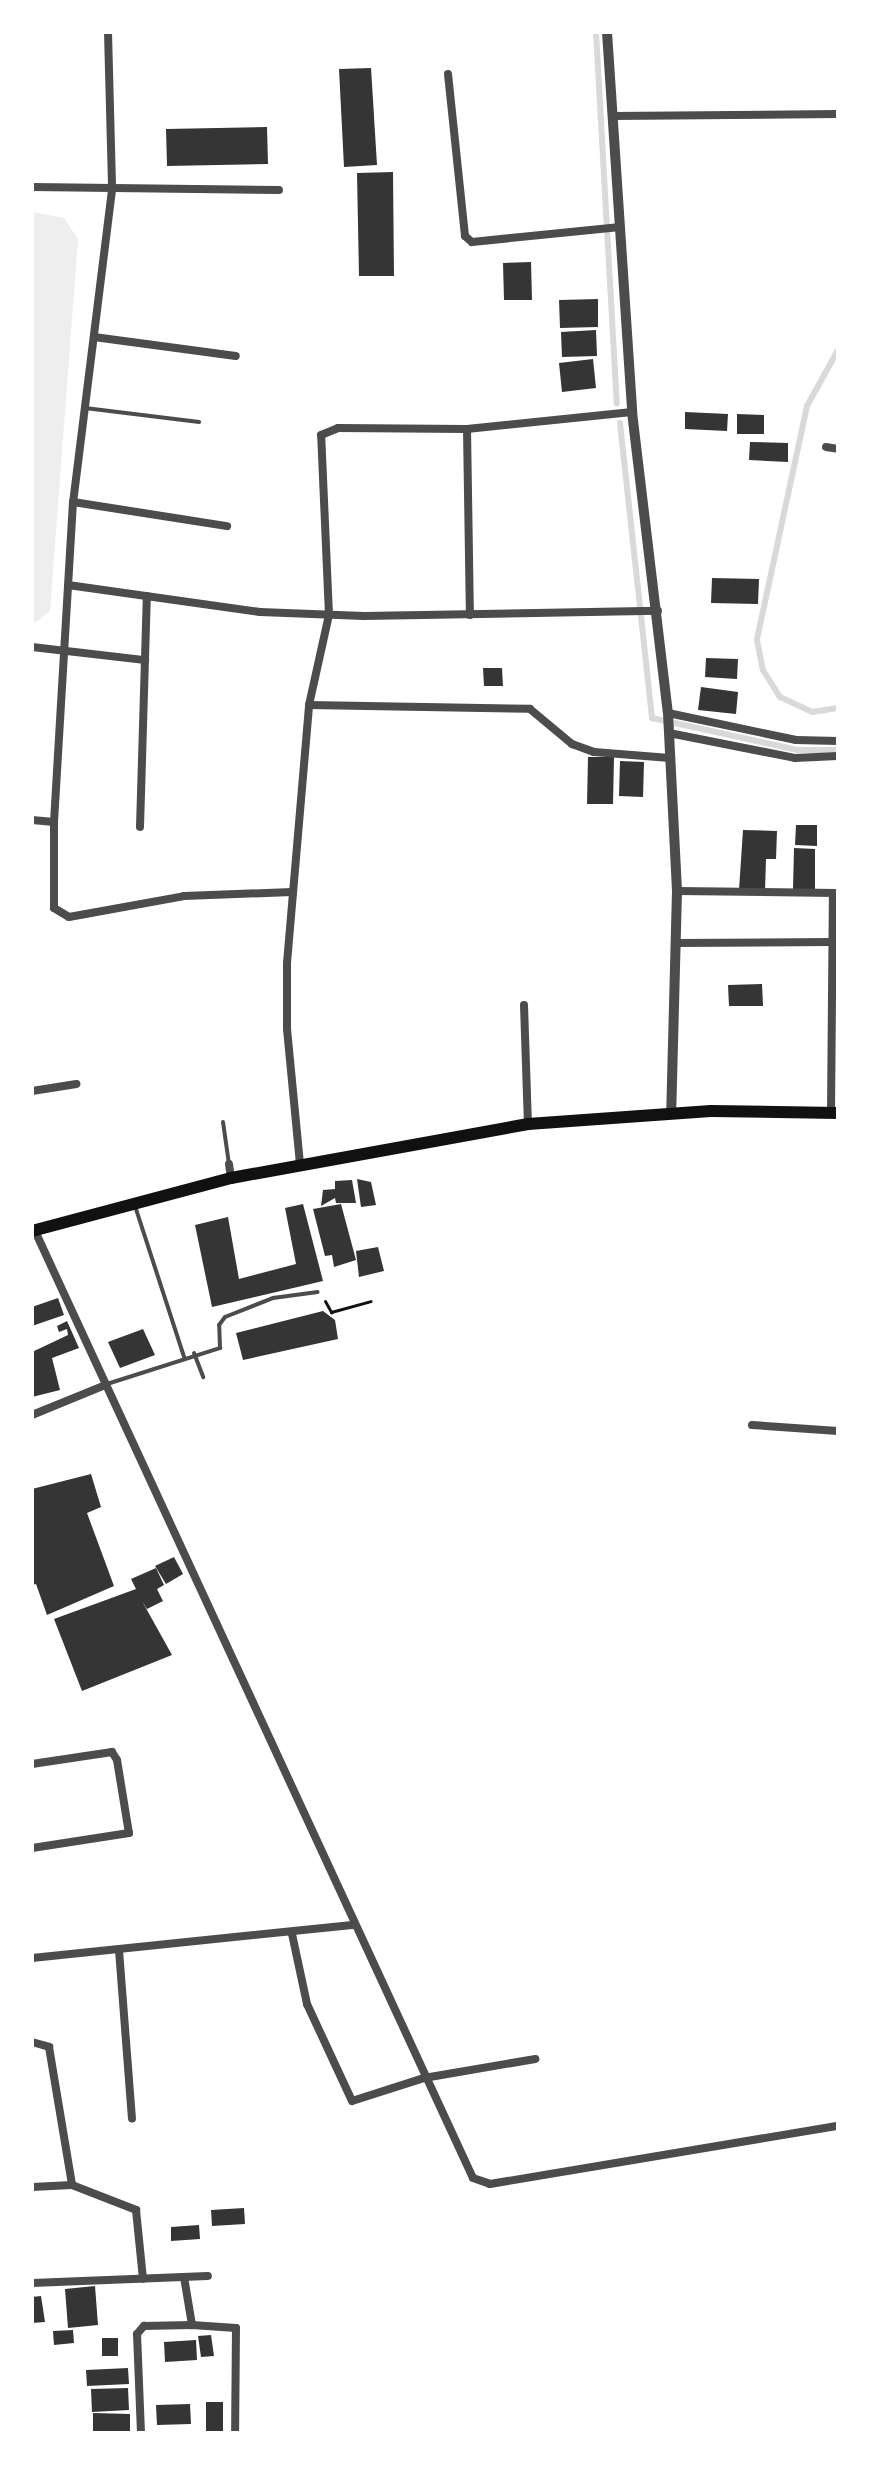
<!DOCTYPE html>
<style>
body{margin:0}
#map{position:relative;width:870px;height:2465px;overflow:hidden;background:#fff;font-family:Georgia,serif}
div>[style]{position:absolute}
.green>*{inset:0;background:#eee}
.stream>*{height:6px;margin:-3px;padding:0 3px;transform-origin:3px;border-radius:3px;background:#d9d9d9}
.building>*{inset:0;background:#353535}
.path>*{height:3px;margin:-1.5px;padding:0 1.5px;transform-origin:1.5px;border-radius:1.5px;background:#111}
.service>*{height:4px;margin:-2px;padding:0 2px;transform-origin:2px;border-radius:2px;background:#4c4c4c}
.minor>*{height:8px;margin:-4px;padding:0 4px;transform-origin:4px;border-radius:4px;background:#4c4c4c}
.tertiary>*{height:10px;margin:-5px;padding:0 5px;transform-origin:5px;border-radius:5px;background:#4c4c4c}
.primary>*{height:12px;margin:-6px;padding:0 6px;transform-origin:6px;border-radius:6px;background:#111}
span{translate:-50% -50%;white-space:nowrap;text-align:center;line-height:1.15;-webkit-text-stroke:8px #fff;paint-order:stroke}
.frame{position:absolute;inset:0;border:34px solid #fff;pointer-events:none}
</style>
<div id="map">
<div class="green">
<div style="clip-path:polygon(32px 212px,64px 218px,78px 239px,50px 611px,32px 625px)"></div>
</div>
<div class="stream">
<div style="left:596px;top:32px;width:372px;rotate:86.8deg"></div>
<div style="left:838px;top:350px;width:64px;rotate:119deg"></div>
<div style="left:807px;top:406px;width:239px;rotate:102.1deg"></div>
<div style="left:757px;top:640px;width:31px;rotate:79deg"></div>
<div style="left:763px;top:670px;width:32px;rotate:58deg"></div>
<div style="left:780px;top:697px;width:35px;rotate:25deg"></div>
<div style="left:812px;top:712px;width:26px;rotate:-9deg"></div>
<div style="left:620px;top:423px;width:297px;rotate:83.8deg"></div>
<div style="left:652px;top:718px;width:149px;rotate:12.4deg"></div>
<div style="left:798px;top:750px;width:40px"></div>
</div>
<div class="building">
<div style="clip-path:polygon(371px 68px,377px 165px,344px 167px,339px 69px)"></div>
<div style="clip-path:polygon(267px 127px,268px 164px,167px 166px,166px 129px)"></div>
<div style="clip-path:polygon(393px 172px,394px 276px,359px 276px,357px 173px)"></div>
<div style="clip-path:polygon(531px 262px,532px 300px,504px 300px,503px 263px)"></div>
<div style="clip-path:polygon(598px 299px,598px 327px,560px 328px,559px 300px)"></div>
<div style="clip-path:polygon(596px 330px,597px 356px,562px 357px,561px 332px)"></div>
<div style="clip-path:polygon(593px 359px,596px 388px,562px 392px,559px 363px)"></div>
<div style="clip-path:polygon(685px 412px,728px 414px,727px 431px,685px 429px)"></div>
<div style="clip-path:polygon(737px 414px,764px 415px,764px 434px,737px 434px)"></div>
<div style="clip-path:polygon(750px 442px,788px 443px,788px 462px,749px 460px)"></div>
<div style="clip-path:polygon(712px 578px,759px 579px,758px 604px,711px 603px)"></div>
<div style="clip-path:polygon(706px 658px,738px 659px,737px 679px,705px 677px)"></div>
<div style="clip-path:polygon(483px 668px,502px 668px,503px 686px,484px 686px)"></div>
<div style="clip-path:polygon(701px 687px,738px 692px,736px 714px,698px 710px)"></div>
<div style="clip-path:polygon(588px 757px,614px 757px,613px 804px,587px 804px)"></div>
<div style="clip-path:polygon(620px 761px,644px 762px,643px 797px,619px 796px)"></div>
<div style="clip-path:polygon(796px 825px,817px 825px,817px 846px,795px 845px)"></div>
<div style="clip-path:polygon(743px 830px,777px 831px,776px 859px,766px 859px,765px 891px,739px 890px)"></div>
<div style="clip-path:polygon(794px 848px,815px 849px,815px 889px,793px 889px)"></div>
<div style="clip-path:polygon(762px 984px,763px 1006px,729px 1006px,728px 985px)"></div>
<div style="clip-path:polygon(357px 1179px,371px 1182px,376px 1205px,361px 1207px)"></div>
<div style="clip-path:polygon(352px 1180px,356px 1203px,336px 1203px,335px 1198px,321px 1206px,323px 1190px,335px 1189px,335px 1181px)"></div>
<div style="clip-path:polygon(303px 1204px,323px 1281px,212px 1307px,195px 1225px,228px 1217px,239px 1279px,296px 1264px,285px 1208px)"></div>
<div style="clip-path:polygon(341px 1204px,356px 1260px,334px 1267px,332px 1255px,325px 1256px,313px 1209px)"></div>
<div style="clip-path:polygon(378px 1247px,384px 1271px,359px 1277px,356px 1251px)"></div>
<div style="clip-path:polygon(58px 1298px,64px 1315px,32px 1326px,32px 1307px)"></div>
<div style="clip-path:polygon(323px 1311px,335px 1320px,338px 1339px,243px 1360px,236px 1333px)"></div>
<div style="clip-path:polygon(67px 1321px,79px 1348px,52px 1358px,60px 1390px,32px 1397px,32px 1352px,68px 1335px,67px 1329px,59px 1332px,57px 1326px)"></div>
<div style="clip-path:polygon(143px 1329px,155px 1355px,120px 1368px,108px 1342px)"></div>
<div style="clip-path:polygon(91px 1474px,101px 1507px,87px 1513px,114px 1586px,47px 1615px,36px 1584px,32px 1585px,32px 1489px)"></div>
<div style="clip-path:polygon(174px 1557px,183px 1574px,166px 1584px,155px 1566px)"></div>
<div style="clip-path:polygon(156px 1568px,164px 1585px,157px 1589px,163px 1601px,147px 1609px,142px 1601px,172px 1655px,82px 1691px,54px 1619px,136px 1589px,131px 1579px)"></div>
<div style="clip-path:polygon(244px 2208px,245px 2224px,212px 2226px,211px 2210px)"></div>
<div style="clip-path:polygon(199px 2225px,200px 2239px,171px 2241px,171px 2227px)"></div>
<div style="clip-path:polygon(95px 2286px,98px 2325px,68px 2328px,65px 2289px)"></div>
<div style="clip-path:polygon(41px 2296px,45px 2322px,32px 2323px,32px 2297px)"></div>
<div style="clip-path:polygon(73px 2330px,74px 2343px,54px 2345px,53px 2331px)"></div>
<div style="clip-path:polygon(211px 2335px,214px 2356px,201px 2357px,198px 2336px)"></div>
<div style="clip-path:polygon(102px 2338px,118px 2338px,118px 2356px,102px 2356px)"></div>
<div style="clip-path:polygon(196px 2340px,197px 2360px,165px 2362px,164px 2342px)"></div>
<div style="clip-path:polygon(128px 2368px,129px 2384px,87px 2386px,86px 2370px)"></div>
<div style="clip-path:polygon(128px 2388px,129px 2410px,92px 2412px,91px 2389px)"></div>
<div style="clip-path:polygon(206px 2402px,223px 2402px,223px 2433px,206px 2433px)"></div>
<div style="clip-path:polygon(190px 2404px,191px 2424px,157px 2425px,156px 2405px)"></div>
<div style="clip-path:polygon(93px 2413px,130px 2414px,130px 2432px,93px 2431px)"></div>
</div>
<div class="path">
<div style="left:325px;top:1301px;width:13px;rotate:61deg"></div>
<div style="left:331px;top:1312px;width:41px;rotate:-15.4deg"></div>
</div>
<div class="service">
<div style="left:85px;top:408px;width:115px;rotate:7deg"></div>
<div style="left:223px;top:1122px;width:42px;rotate:81.9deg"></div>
<div style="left:135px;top:1206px;width:159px;rotate:72deg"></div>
<div style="left:194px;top:1353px;width:26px;rotate:69deg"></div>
<div style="left:107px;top:1384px;width:119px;rotate:-17.7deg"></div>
<div style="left:220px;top:1348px;width:23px;rotate:-92deg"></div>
<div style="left:219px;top:1325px;width:10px;rotate:-53deg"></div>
<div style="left:225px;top:1317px;width:52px;rotate:-21.6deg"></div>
<div style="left:273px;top:1298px;width:45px;rotate:-7.6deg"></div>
</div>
<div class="minor">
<div style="left:108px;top:32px;width:158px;rotate:88.5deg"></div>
<div style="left:112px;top:190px;width:314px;rotate:97.1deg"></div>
<div style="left:73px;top:502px;width:321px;rotate:93.4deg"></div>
<div style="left:54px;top:822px;width:86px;rotate:90deg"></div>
<div style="left:54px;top:908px;width:17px;rotate:31deg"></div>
<div style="left:69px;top:917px;width:117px;rotate:-10.3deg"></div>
<div style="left:184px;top:896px;width:108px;rotate:-2.1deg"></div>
<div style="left:448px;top:74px;width:163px;rotate:84deg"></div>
<div style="left:465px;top:236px;width:9px;rotate:41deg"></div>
<div style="left:472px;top:242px;width:149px;rotate:-5.8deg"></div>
<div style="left:612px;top:116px;width:226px;rotate:-0.5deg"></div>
<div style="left:32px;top:187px;width:247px;rotate:0.7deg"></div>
<div style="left:94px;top:337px;width:143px;rotate:7.6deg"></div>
<div style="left:467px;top:429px;width:186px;rotate:89.1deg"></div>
<div style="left:826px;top:447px;width:12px;rotate:9deg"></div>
<div style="left:73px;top:502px;width:156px;rotate:8.9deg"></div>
<div style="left:68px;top:585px;width:194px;rotate:8deg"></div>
<div style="left:260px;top:612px;width:104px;rotate:2.2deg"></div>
<div style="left:364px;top:616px;width:294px;rotate:-1deg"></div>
<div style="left:32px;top:647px;width:114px;rotate:6.6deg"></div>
<div style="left:309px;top:705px;width:221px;rotate:1deg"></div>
<div style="left:530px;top:709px;width:55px;rotate:39.8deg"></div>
<div style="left:572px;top:744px;width:23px;rotate:20deg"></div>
<div style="left:594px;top:752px;width:76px;rotate:4.5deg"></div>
<div style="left:668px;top:713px;width:131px;rotate:11.9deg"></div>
<div style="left:796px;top:740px;width:42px;rotate:1.4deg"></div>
<div style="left:669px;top:733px;width:128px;rotate:11.2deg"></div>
<div style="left:795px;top:758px;width:43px;rotate:-2.7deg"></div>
<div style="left:32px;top:820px;width:22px;rotate:5deg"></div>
<div style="left:140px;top:827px;width:231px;rotate:-88.3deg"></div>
<div style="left:677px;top:891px;width:159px;rotate:0.7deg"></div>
<div style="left:677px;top:943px;width:155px;rotate:-0.4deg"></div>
<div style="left:524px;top:1005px;width:119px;rotate:88.1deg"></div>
<div style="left:32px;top:1091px;width:45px;rotate:-9deg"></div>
<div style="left:831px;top:1112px;width:219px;rotate:-89.5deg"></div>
<div style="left:229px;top:1164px;width:14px;rotate:82deg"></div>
<div style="left:300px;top:1164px;width:136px;rotate:-95.5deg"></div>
<div style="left:287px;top:1029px;width:66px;rotate:-90deg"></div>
<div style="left:287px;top:963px;width:259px;rotate:-85.1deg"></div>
<div style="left:309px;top:705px;width:92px;rotate:-77.5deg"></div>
<div style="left:329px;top:615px;width:180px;rotate:-92.5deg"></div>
<div style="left:321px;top:435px;width:18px;rotate:-22deg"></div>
<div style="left:338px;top:428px;width:129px;rotate:0.4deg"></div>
<div style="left:467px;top:429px;width:166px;rotate:-5.9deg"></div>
<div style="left:35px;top:1231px;width:1043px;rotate:65.18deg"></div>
<div style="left:473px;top:2178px;width:18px;rotate:19deg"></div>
<div style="left:490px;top:2184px;width:353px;rotate:-9.5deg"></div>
<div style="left:32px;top:1415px;width:77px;rotate:-22.2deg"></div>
<div style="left:752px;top:1425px;width:86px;rotate:4deg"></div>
<div style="left:32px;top:1764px;width:81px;rotate:-8.5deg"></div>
<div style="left:112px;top:1752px;width:9px;rotate:58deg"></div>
<div style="left:117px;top:1760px;width:74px;rotate:80.7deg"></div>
<div style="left:129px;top:1833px;width:98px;rotate:171.2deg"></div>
<div style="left:292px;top:1934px;width:72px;rotate:77.9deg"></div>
<div style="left:307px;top:2004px;width:107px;rotate:65.1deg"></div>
<div style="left:352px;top:2101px;width:76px;rotate:-17.7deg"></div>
<div style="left:424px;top:2078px;width:113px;rotate:-9.7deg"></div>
<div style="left:119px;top:1950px;width:169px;rotate:85.6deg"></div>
<div style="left:32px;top:1958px;width:322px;rotate:-5.9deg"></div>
<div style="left:32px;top:2042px;width:18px;rotate:16deg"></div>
<div style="left:49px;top:2047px;width:140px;rotate:80.5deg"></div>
<div style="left:32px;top:2187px;width:40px;rotate:-2.9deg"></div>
<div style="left:72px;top:2185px;width:69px;rotate:21.3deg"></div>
<div style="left:136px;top:2210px;width:69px;rotate:84.2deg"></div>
<div style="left:184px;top:2277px;width:49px;rotate:80.5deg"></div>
<div style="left:192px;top:2325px;width:44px;rotate:3.9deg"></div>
<div style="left:236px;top:2328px;width:105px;rotate:90.5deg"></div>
<div style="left:32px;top:2283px;width:176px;rotate:-2.3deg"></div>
<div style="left:141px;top:2433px;width:99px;rotate:-92.3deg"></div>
<div style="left:137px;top:2334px;width:11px;rotate:-49deg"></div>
<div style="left:144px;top:2326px;width:48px;rotate:-1.2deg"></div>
</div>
<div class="tertiary">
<div style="left:607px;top:32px;width:381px;rotate:86.2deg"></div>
<div style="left:632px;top:412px;width:303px;rotate:83.2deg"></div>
<div style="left:668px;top:713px;width:178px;rotate:87.1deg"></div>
<div style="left:677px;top:891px;width:223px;rotate:91.5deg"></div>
</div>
<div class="primary">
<div style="left:32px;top:1231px;width:206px;rotate:-14.9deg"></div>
<div style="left:231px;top:1178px;width:302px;rotate:-10.3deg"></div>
<div style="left:528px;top:1124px;width:183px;rotate:-4.1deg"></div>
<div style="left:711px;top:1111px;width:127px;rotate:0.9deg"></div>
</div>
<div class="frame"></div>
</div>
